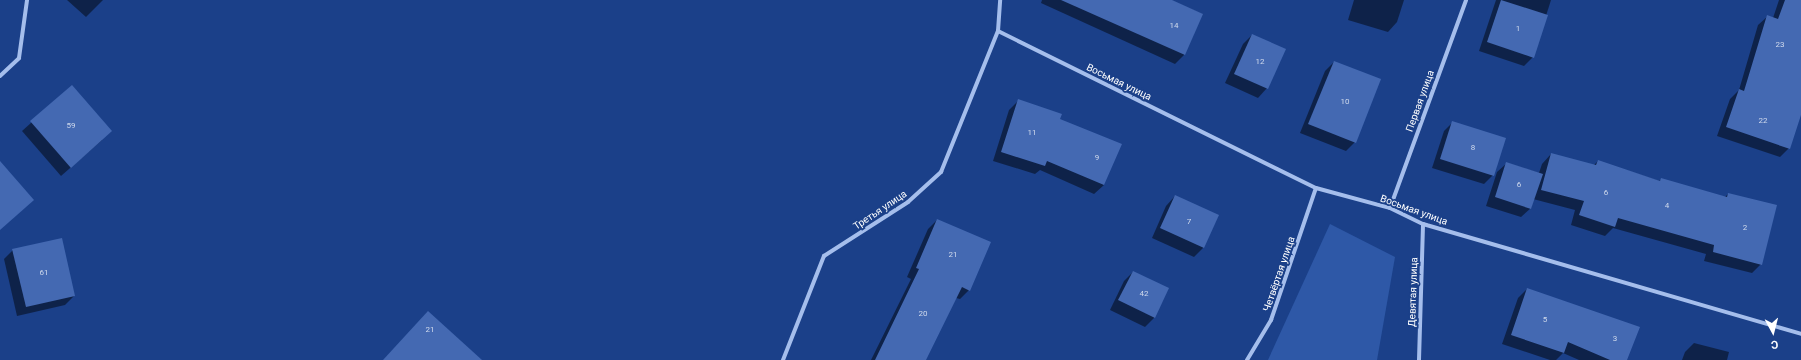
<!DOCTYPE html>
<html>
<head>
<meta charset="utf-8">
<style>
  body { margin:0 }
  #map { position:relative; width:1801px; height:360px; overflow:hidden; background:#1b4089; font-family:Roboto,sans-serif }
  div>[style] { position:absolute }
  .green>* { inset:0; background:#2e58a7 }
  .shadow>* { inset:0; background:#0007 }
  .building>* { inset:0; background:#4469b2 }
  .street>* { height:4px; margin:-2px; padding:0 2px; transform-origin:2px; border-radius:2px; background:#a5beec }
  span { translate:-50% -50%; white-space:nowrap; text-align:center; line-height:1.15; -webkit-text-stroke:3.5px #1b4089; paint-order:stroke }
  .number-label { font-size:8px; color:#d0daec }
  .number-label span { -webkit-text-stroke-width:0 }
  .street-label { font-size:10px; color:#fff }
  .north { position:absolute; left:1753px; top:312px; width:40px; height:40px; -webkit-text-stroke:3px #1b4089; paint-order:stroke; rotate:173deg; font-size:11px; font-weight:700; line-height:16px; text-align:center; color:#fff }
  .north::after { content:''; display:block; margin:auto; width:14px; height:18px; background:#fff; clip-path:polygon(50% 0,100% 100%,50% 72%,0 100%) }
</style>
</head>
<body>
<div id="map">
  <div class="green">
    <div style="clip-path:polygon(1330px 224px,1395px 257px,1377px 360px,1268px 360px)"></div>
  </div>
  <div class="shadow">
    <div style="clip-path:polygon(67px 0,103px 0,86px 17px)"></div>
    <div style="clip-path:polygon(1042px 0,1170px 0,1202px 14px,1184px 55px,1175px 64px,1041px 3px)"></div>
    <div style="clip-path:polygon(1354px 0,1404px 0,1397px 22px,1388px 32px,1348px 20px)"></div>
    <div style="clip-path:polygon(1496px 0,1551px 0,1533px 57px,1524px 66px,1479px 51px)"></div>
    <div style="clip-path:polygon(1779px 0,1801px 0,1801px 107px,1789px 148px,1780px 157px,1717px 136px,1730px 99px,1739px 90px,1758px 25px,1768px 16px,1773px 18px)"></div>
    <div style="clip-path:polygon(1252px 35px,1267px 88px,1258px 98px,1225px 83px,1243px 44px)"></div>
    <div style="clip-path:polygon(1334px 62px,1355px 142px,1346px 151px,1300px 133px,1325px 71px)"></div>
    <div style="clip-path:polygon(71px 87px,102px 140px,61px 176px,22px 131px)"></div>
    <div style="clip-path:polygon(1018px 101px,1059px 119px,1104px 185px,1094px 194px,1040px 170px,1035px 174px,993px 161px,1009px 110px)"></div>
    <div style="clip-path:polygon(1453px 122px,1493px 175px,1484px 184px,1432px 168px,1444px 131px)"></div>
    <div style="clip-path:polygon(1551px 154px,1593px 166px,1598px 161px,1659px 181px,1661px 180px,1725px 197px,1728px 194px,1761px 264px,1752px 273px,1704px 261px,1706px 254px,1613px 228px,1605px 236px,1571px 225px,1575px 210px,1533px 199px,1531px 208px,1521px 217px,1486px 206px,1497px 172px,1507px 163px,1539px 173px,1542px 164px)"></div>
    <div style="clip-path:polygon(1175px 196px,1218px 216px,1203px 248px,1194px 257px,1152px 238px,1166px 206px)"></div>
    <div style="clip-path:polygon(937px 220px,969px 290px,960px 299px,956px 298px,925px 360px,871px 360px,911px 279px,907px 277px,928px 229px)"></div>
    <div style="clip-path:polygon(13px 250px,74px 296px,65px 305px,17px 316px,4px 259px)"></div>
    <div style="clip-path:polygon(1133px 272px,1168px 289px,1154px 318px,1145px 327px,1110px 310px,1124px 281px)"></div>
    <div style="clip-path:polygon(1527px 289px,1626px 360px,1579px 360px,1563px 353px,1556px 360px,1550px 360px,1502px 344px,1518px 298px)"></div>
    <div style="clip-path:polygon(1694px 343px,1729px 352px,1727px 360px,1682px 360px,1685px 352px)"></div>
  </div>
  <div class="building">
    <div style="clip-path:polygon(1061px 0,1172px 0,1203px 14px,1185px 55px)"></div>
    <div style="clip-path:polygon(1501px 0,1548px 15px,1534px 58px,1487px 42px)"></div>
    <div style="clip-path:polygon(1785px 0,1801px 0,1801px 115px,1790px 149px,1726px 127px,1739px 89px,1744px 91px,1767px 15px,1778px 19px)"></div>
    <div style="clip-path:polygon(1252px 34px,1286px 49px,1268px 89px,1234px 74px)"></div>
    <div style="clip-path:polygon(1334px 61px,1381px 79px,1356px 143px,1308px 124px)"></div>
    <div style="clip-path:polygon(72px 85px,112px 131px,71px 168px,30px 121px)"></div>
    <div style="clip-path:polygon(1018px 99px,1062px 114px,1060px 119px,1122px 144px,1104px 185px,1047px 161px,1045px 166px,1001px 152px)"></div>
    <div style="clip-path:polygon(1452px 121px,1506px 138px,1494px 176px,1440px 159px)"></div>
    <div style="clip-path:polygon(1551px 153px,1596px 165px,1598px 160px,1660px 181px,1661px 178px,1727px 197px,1728px 193px,1777px 205px,1762px 265px,1713px 252px,1714px 245px,1618px 218px,1615px 227px,1579px 215px,1584px 201px,1541px 190px)"></div>
    <div style="clip-path:polygon(0 161px,34px 200px,0 230px)"></div>
    <div style="clip-path:polygon(1506px 162px,1543px 174px,1531px 209px,1495px 197px)"></div>
    <div style="clip-path:polygon(1175px 195px,1219px 215px,1204px 248px,1160px 228px)"></div>
    <div style="clip-path:polygon(937px 219px,991px 242px,970px 291px,962px 287px,926px 360px,875px 360px,919px 269px,916px 268px)"></div>
    <div style="clip-path:polygon(62px 238px,75px 296px,26px 307px,12px 249px)"></div>
    <div style="clip-path:polygon(1133px 271px,1169px 288px,1155px 318px,1118px 300px)"></div>
    <div style="clip-path:polygon(1527px 288px,1640px 327px,1627px 360px,1610px 360px,1568px 342px,1564px 353px,1511px 335px)"></div>
    <div style="clip-path:polygon(428px 311px,482px 360px,383px 360px)"></div>
  </div>
  <div class="street">
    <div style="left:998px;top:31px;width:355px;rotate:26.3deg"></div>
    <div style="left:1316px;top:188px;width:77px;rotate:15.1deg"></div>
    <div style="left:1390px;top:208px;width:37px;rotate:26deg"></div>
    <div style="left:1423px;top:224px;width:394px;rotate:16.2deg"></div>
    <div style="left:0;top:76px;width:26px;rotate:-43deg"></div>
    <div style="left:19px;top:58px;width:59px;rotate:-82.1deg"></div>
    <div style="left:1390px;top:208px;width:221px;rotate:-69.9deg"></div>
    <div style="left:783px;top:360px;width:112px;rotate:-68.5deg"></div>
    <div style="left:824px;top:256px;width:100px;rotate:-32.7deg"></div>
    <div style="left:908px;top:202px;width:45px;rotate:-42.3deg"></div>
    <div style="left:941px;top:172px;width:152px;rotate:-68deg"></div>
    <div style="left:998px;top:31px;width:31px;rotate:-86deg"></div>
    <div style="left:1247px;top:360px;width:47px;rotate:-59deg"></div>
    <div style="left:1271px;top:320px;width:139px;rotate:-71.2deg"></div>
    <div style="left:1419px;top:360px;width:136px;rotate:-88.3deg"></div>
  </div>
  <div class="number-label">
    <span style="left:1174px;top:26px">14</span>
    <span style="left:1518px;top:29px">1</span>
    <span style="left:1780px;top:45px">23</span>
    <span style="left:1260px;top:62px">12</span>
    <span style="left:1345px;top:102px">10</span>
    <span style="left:1763px;top:121px">22</span>
    <span style="left:71px;top:126px">59</span>
    <span style="left:1032px;top:133px">11</span>
    <span style="left:1473px;top:148px">8</span>
    <span style="left:1097px;top:158px">9</span>
    <span style="left:1519px;top:185px">6</span>
    <span style="left:1606px;top:193px">6</span>
    <span style="left:1667px;top:206px">4</span>
    <span style="left:1189px;top:222px">7</span>
    <span style="left:1745px;top:228px">2</span>
    <span style="left:953px;top:255px">21</span>
    <span style="left:44px;top:273px">61</span>
    <span style="left:1144px;top:294px">42</span>
    <span style="left:923px;top:314px">20</span>
    <span style="left:1545px;top:320px">5</span>
    <span style="left:430px;top:330px">21</span>
    <span style="left:1615px;top:339px">3</span>
  </div>
  <div class="street-label">
    <span style="left:1119px;top:82px;rotate:26deg">Восьмая улица</span>
    <span style="left:1420px;top:101px;rotate:-70deg">Первая улица</span>
    <span style="left:880px;top:210px;rotate:-34deg">Третья улица</span>
    <span style="left:1414px;top:210px;rotate:20deg">Восьмая улица</span>
    <span style="left:1279px;top:274px;rotate:-71deg">Четвёртая улица</span>
    <span style="left:1413px;top:292px;rotate:-88deg">Девятая улица</span>
  </div>
  <div class="north">С</div>
</div>
</body>
</html>
